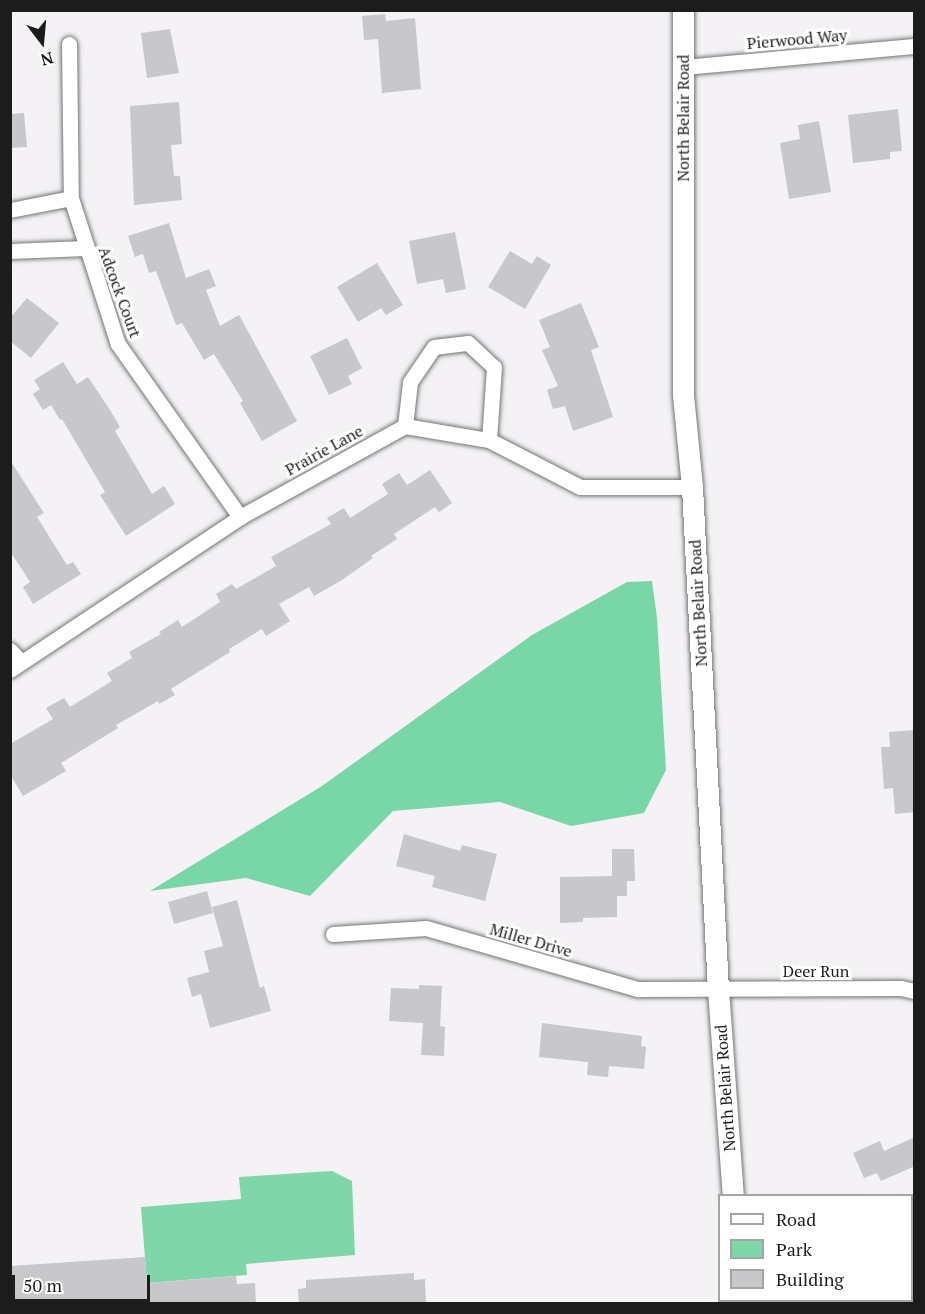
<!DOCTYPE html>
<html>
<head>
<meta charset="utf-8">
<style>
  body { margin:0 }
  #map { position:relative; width:925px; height:1314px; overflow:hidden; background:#f4f2f5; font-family:"PT Serif",serif }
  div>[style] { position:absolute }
  .green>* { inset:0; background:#7fd6a9 }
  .forest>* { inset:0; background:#79d6a7 }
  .building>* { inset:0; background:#c8c7ca }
  .roads { filter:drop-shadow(0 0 2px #757476) drop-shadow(0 0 2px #757476) }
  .street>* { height:15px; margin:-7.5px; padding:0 7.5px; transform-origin:7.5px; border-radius:7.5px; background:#fff }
  .secondary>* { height:21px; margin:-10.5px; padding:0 10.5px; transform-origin:10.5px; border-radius:10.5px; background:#fff }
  span { translate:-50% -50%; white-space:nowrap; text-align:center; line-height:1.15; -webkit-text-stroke:6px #fff; paint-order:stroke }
  .street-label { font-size:16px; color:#1d1c1d }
  .frame { position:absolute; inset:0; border:12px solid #1d1c1d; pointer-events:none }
  .legend { position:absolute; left:718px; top:1194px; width:195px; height:108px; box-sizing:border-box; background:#fff; border:2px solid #a5a4a5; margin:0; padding:8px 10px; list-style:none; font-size:18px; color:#1d1c1d }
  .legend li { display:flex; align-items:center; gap:12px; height:30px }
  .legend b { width:30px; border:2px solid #a5a4a5 }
  .north { position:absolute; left:12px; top:12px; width:60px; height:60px; -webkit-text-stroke:4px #fff; paint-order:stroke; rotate:164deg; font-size:16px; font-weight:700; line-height:24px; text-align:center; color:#1d1c1d }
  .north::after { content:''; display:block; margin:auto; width:21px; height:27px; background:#1d1c1d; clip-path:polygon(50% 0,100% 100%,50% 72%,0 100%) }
  .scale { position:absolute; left:12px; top:1275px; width:138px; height:27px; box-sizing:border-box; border:3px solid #1d1c1d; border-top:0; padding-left:8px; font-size:18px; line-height:21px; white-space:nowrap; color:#1d1c1d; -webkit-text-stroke:4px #fff; paint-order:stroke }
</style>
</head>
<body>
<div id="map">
  <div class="green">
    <div style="clip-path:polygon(332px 1171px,352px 1181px,355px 1255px,246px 1264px,247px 1275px,147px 1283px,141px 1207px,241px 1199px,239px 1177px)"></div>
  </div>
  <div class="forest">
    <div style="clip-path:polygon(652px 581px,657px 618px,666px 770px,644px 813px,571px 826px,500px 802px,393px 811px,310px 896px,246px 878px,150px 891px,322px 786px,532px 635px,627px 582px)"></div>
  </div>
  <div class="building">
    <div style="clip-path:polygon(385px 14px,386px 21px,415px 18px,421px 89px,382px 93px,378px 39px,364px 40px,362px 16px)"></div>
    <div style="clip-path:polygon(170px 29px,179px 73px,147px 78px,141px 33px)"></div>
    <div style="clip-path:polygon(179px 102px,182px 144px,171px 145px,174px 176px,180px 176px,182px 200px,134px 205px,130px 106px)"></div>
    <div style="clip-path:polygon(898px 109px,902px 151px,890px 152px,890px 159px,853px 163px,848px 115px)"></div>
    <div style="clip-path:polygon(24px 113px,27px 147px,10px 148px,10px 114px)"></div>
    <div style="clip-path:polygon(819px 121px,831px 192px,789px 199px,780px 143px,800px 139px,798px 125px)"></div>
    <div style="clip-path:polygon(169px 223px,186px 278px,209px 269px,216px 286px,206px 290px,220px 326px,239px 315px,297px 421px,262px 441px,240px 403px,243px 401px,214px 354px,204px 360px,182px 323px,176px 325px,156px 271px,149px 273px,143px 254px,135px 257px,128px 236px)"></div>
    <div style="clip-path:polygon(455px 232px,466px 289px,446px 293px,443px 279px,417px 284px,409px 241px)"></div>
    <div style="clip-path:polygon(510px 251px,532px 264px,537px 256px,551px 265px,525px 309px,488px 287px)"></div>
    <div style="clip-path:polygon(377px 263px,403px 305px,386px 315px,381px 308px,358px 322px,337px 287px)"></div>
    <div style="clip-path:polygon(27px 298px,59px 323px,31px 358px,10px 341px,10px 318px)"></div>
    <div style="clip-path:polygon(581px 303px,599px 347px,591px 350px,613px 417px,573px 431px,565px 406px,553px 409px,547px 390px,558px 386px,542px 350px,550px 347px,539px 320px)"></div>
    <div style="clip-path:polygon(347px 338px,362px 368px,348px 376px,352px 384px,329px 395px,310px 356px)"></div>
    <div style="clip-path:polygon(63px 362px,77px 384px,88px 377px,110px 410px,120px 427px,115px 431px,152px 494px,164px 486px,175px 504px,126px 536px,100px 495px,105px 492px,62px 419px,60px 420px,51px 405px,43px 410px,33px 394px,40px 389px,34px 380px)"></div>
    <div style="clip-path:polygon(10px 460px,44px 513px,37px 517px,67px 565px,73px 562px,81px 574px,33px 604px,23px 587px,30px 582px,10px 551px)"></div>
    <div style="clip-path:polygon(430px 470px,452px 503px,439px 512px,435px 507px,394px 534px,397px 539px,371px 556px,373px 558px,342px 580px,314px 596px,309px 587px,279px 604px,290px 621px,266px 636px,262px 629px,229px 649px,230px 652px,171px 689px,175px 695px,159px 704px,158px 701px,116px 725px,118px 728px,61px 763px,66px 771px,23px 796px,10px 774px,10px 744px,53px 719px,46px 708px,64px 698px,70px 707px,112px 681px,107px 673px,132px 658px,129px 652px,161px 634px,159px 632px,178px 620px,182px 627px,220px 602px,216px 594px,232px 584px,236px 589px,276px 566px,271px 557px,331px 524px,327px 518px,344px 508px,350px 518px,388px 494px,382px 484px,399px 473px,407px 485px)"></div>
    <div style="clip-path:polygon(915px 730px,915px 812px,895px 814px,893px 788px,884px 789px,881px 747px,890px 747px,889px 732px)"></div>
    <div style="clip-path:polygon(404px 834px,460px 851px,462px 845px,497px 854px,485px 901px,432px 887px,435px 876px,396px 866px)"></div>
    <div style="clip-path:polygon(612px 849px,634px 849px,635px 881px,627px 881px,627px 896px,617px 896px,617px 917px,583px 918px,583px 922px,560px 923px,560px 877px,612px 876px)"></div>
    <div style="clip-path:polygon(207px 891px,213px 913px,174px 924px,168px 902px)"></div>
    <div style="clip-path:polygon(237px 900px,260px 988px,264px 986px,271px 1011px,210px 1028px,201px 994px,192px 997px,187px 978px,209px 972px,204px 951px,223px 946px,212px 907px)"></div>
    <div style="clip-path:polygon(419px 985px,442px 986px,440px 1026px,445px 1027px,444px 1056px,421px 1055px,423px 1023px,389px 1021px,391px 988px,419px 989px)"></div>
    <div style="clip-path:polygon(542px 1023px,642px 1036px,641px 1046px,646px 1047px,644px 1069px,609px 1066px,608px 1077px,587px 1075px,588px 1062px,539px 1057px)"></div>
    <div style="clip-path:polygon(915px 1137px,915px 1166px,881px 1181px,877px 1173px,864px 1178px,853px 1153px,880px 1141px,884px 1151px)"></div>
    <div style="clip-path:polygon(145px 1257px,147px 1283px,236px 1276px,237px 1284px,255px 1283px,256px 1304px,10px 1304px,10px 1266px)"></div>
    <div style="clip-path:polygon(414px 1273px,414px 1280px,425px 1279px,426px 1304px,299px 1304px,298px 1289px,306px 1288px,306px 1280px)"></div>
  </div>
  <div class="roads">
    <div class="street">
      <div style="left:69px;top:44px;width:154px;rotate:89.3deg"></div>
      <div style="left:71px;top:198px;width:153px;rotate:72.2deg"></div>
      <div style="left:118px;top:344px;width:212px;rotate:54.8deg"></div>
      <div style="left:683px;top:67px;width:232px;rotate:-5.2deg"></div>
      <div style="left:10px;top:210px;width:62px;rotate:-11.1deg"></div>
      <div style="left:10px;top:251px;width:75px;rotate:-2.3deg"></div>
      <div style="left:405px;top:426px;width:44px;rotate:-83.5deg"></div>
      <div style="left:410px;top:382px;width:42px;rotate:-55.6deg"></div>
      <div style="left:434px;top:347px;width:34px;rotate:-7deg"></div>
      <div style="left:468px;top:343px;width:35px;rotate:43deg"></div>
      <div style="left:494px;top:367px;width:73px;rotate:93.9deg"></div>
      <div style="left:10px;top:650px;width:16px;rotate:47deg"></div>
      <div style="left:10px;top:670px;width:276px;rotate:-33.6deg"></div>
      <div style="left:240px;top:517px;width:188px;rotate:-28.9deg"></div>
      <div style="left:405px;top:426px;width:85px;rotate:9.5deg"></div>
      <div style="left:489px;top:440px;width:102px;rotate:27.3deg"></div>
      <div style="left:580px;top:487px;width:112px"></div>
      <div style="left:333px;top:934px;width:93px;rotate:-3.7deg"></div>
      <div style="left:426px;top:928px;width:221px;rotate:16.1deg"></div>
      <div style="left:638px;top:989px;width:263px;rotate:-0.2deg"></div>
      <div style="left:901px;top:988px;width:13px;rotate:13deg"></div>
    </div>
    <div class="secondary">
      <div style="left:683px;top:10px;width:385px;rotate:90deg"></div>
      <div style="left:683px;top:395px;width:92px;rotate:84.4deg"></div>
      <div style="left:692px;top:487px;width:503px;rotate:87.04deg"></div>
      <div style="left:718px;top:989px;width:208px;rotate:85.9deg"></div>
      <div style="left:740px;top:1300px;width:4px;rotate:76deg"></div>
    </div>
  </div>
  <div class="street-label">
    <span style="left:797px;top:39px;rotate:-5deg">Pierwood Way</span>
    <span style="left:683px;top:118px;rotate:-90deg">North Belair Road</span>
    <span style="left:120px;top:292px;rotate:70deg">Adcock Court</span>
    <span style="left:324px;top:450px;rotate:-29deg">Prairie Lane</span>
    <span style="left:698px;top:603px;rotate:-93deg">North Belair Road</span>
    <span style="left:531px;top:940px;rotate:16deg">Miller Drive</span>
    <span style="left:816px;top:971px">Deer Run</span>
    <span style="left:725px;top:1088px;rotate:-94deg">North Belair Road</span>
  </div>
  <div class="frame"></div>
  <ul class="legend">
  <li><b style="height:8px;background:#fff"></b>Road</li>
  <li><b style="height:16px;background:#7fd6a9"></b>Park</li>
  <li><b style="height:16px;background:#c8c7ca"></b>Building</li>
  </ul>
  <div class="north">N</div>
  <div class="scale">50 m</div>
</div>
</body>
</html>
